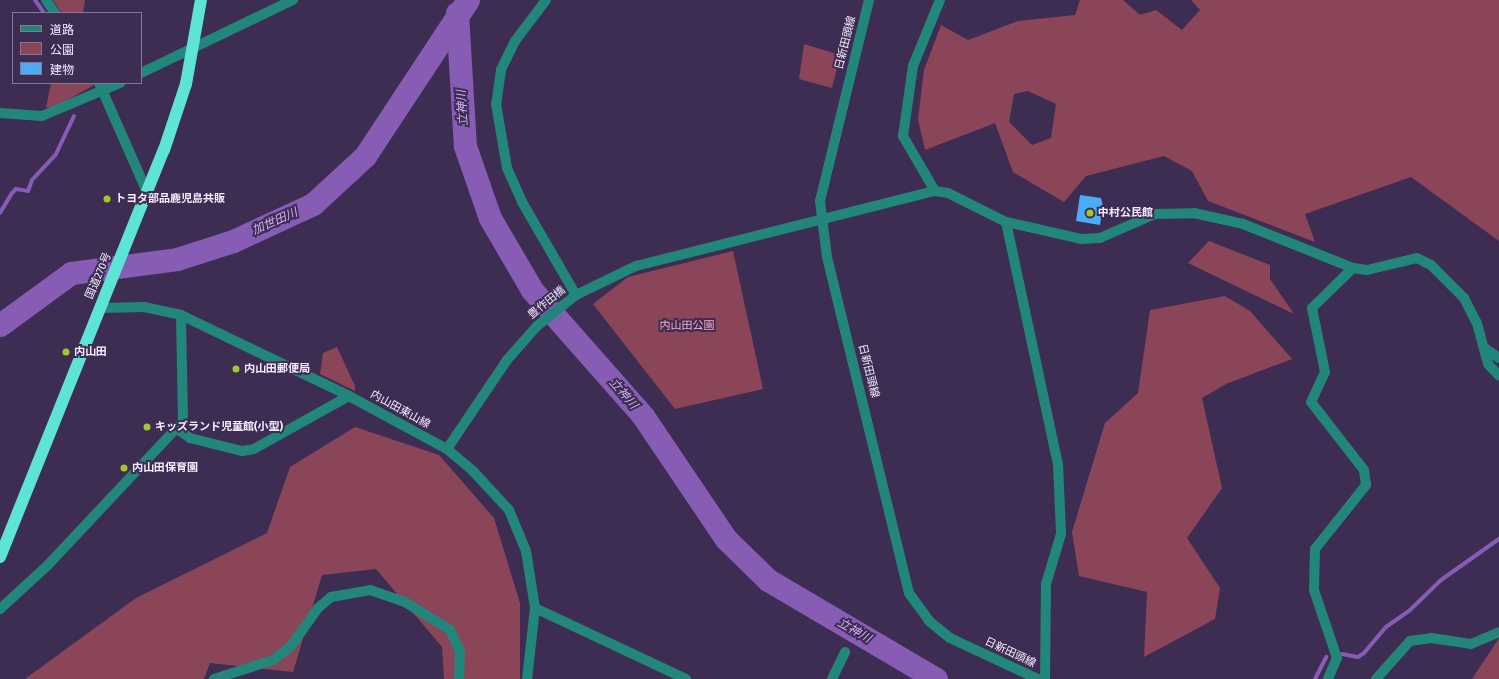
<!DOCTYPE html>
<html>
<head>
<meta charset="utf-8">
<style>
  body { margin:0 }
  #map { position:relative; width:1499px; height:679px; overflow:hidden; background:#3e2d52; font-family:"Fira Sans","Noto Sans JP",sans-serif }
  div>[style] { position:absolute }
  .green>* { inset:0; background:#8b4558 }
  .stream>* { height:4px; margin:-2px; padding:0 2px; transform-origin:2px; border-radius:2px; background:#865cb5 }
  .river>* { height:23px; margin:-11.5px; padding:0 11.5px; transform-origin:11.5px; border-radius:11.5px; background:#865cb5 }
  .building>* { inset:0; background:#4aacf5 }
  .minor>* { height:10px; margin:-5px; padding:0 5px; transform-origin:5px; border-radius:5px; background:#22867b }
  .highway>* { height:12px; margin:-6px; padding:0 6px; transform-origin:6px; border-radius:6px; background:#5de4d4 }
  .dots>* { width:11px; height:11px; translate:-50% -50%; box-sizing:border-box; border:2px solid #3e2d52; border-radius:50% }
  span { translate:-50% -50%; white-space:nowrap; text-align:center; line-height:1.15; -webkit-text-stroke:4px #3e2d52; paint-order:stroke }
  .street-label { font-size:11px; color:#f3ebff }
  .poi-label { font-size:11px; color:#f3ebff; font-weight:700 }
  .left { translate:0 -50%; text-align:left }
  .park-label { font-size:11px; color:#feaabe }
  .water-label { font-size:12px; color:#d1b2f8; font-style:italic }
  .legend { position:absolute; left:12px; top:12px; width:130px; height:72px; box-sizing:border-box; background:#3e2d52; border:1px solid #867997; margin:0; padding:5px 7px; list-style:none; font-size:12px; color:#f3ebff }
  .legend li { display:flex; align-items:center; gap:8px; height:20px }
  .legend b { width:20px; border:1px solid #867997 }
</style>
</head>
<body>
<div id="map">
  <div class="green">
    <div style="clip-path:polygon(53px 0,85px 0,83px 13px,62px 13px)"></div>
    <div style="clip-path:polygon(evenodd,1080px 0,1123px 0,1140px 15px,1156px 10px,1182px 30px,1200px 10px,1191px 0,1499px 0,1499px 241px,1411px 177px,1305px 214px,1315px 242px,1208px 201px,1192px 171px,1164px 156px,1086px 176px,1064px 202px,1013px 172px,995px 123px,925px 150px,918px 119px,924px 70px,941px 25px,968px 40px,1018px 21px,1075px 15px,1080px 0,1028px 91px,1056px 104px,1051px 138px,1032px 145px,1009px 122px,1014px 94px,1028px 91px)"></div>
    <div style="clip-path:polygon(804px 44px,840px 55px,832px 88px,799px 79px)"></div>
    <div style="clip-path:polygon(51px 83px,93px 83px,94px 85px,57px 106px,46px 108px)"></div>
    <div style="clip-path:polygon(1209px 241px,1270px 265px,1270px 279px,1294px 314px,1188px 263px)"></div>
    <div style="clip-path:polygon(733px 251px,763px 389px,675px 409px,593px 304px,628px 277px)"></div>
    <div style="clip-path:polygon(1225px 296px,1250px 311px,1292px 359px,1226px 384px,1202px 398px,1222px 488px,1187px 538px,1220px 588px,1215px 619px,1144px 657px,1147px 592px,1079px 576px,1072px 532px,1105px 423px,1138px 393px,1150px 310px)"></div>
    <div style="clip-path:polygon(337px 347px,355px 386px,355px 391px,320px 374px,323px 353px)"></div>
    <div style="clip-path:polygon(355px 427px,439px 455px,494px 518px,520px 603px,520px 679px,444px 679px,442px 647px,376px 569px,322px 575px,293px 672px,210px 663px,204px 679px,25px 679px,136px 598px,267px 533px,290px 467px)"></div>
    <div style="clip-path:polygon(1499px 638px,1499px 679px,1472px 679px)"></div>
  </div>
  <div class="stream">
    <div style="left:35px;top:0;width:16px;rotate:55deg"></div>
    <div style="left:0;top:213px;width:23px;rotate:-59deg"></div>
    <div style="left:12px;top:193px;width:6px;rotate:-45deg"></div>
    <div style="left:16px;top:189px;width:12px;rotate:9deg"></div>
    <div style="left:28px;top:191px;width:12px;rotate:-70deg"></div>
    <div style="left:32px;top:180px;width:35px;rotate:-47deg"></div>
    <div style="left:56px;top:154px;width:42px;rotate:-64.7deg"></div>
    <div style="left:1342px;top:654px;width:16px;rotate:11deg"></div>
    <div style="left:1358px;top:657px;width:7px;rotate:-34deg"></div>
    <div style="left:1364px;top:653px;width:34px;rotate:-50deg"></div>
    <div style="left:1386px;top:627px;width:29px;rotate:-35deg"></div>
    <div style="left:1410px;top:610px;width:43px;rotate:-44.1deg"></div>
    <div style="left:1441px;top:580px;width:71px;rotate:-35.3deg"></div>
    <div style="left:1315px;top:679px;width:25px;rotate:-63deg"></div>
  </div>
  <div class="river">
    <div style="left:457px;top:13px;width:133px;rotate:86.6deg"></div>
    <div style="left:465px;top:146px;width:76px;rotate:70.9deg"></div>
    <div style="left:490px;top:218px;width:83px;rotate:59.7deg"></div>
    <div style="left:532px;top:290px;width:168px;rotate:48.6deg"></div>
    <div style="left:643px;top:416px;width:148px;rotate:56deg"></div>
    <div style="left:726px;top:539px;width:59px;rotate:44.3deg"></div>
    <div style="left:768px;top:580px;width:195px;rotate:30.5deg"></div>
    <div style="left:0;top:325px;width:88px;rotate:-36.2deg"></div>
    <div style="left:71px;top:273px;width:107px;rotate:-7.5deg"></div>
    <div style="left:177px;top:259px;width:59px;rotate:-17.8deg"></div>
    <div style="left:233px;top:241px;width:88px;rotate:-24.8deg"></div>
    <div style="left:313px;top:204px;width:71px;rotate:-42.7deg"></div>
    <div style="left:365px;top:156px;width:187px;rotate:-56.6deg"></div>
  </div>
  <div class="building">
    <div style="clip-path:polygon(1080px 195px,1101px 198px,1103px 206px,1100px 225px,1076px 221px)"></div>
  </div>
  <div class="minor">
    <div style="left:46px;top:0;width:16px;rotate:55deg"></div>
    <div style="left:546px;top:0;width:51px;rotate:127.1deg"></div>
    <div style="left:515px;top:41px;width:32px;rotate:116deg"></div>
    <div style="left:501px;top:70px;width:34px;rotate:98deg"></div>
    <div style="left:496px;top:104px;width:65px;rotate:80.2deg"></div>
    <div style="left:507px;top:168px;width:37px;rotate:66deg"></div>
    <div style="left:522px;top:202px;width:108px;rotate:59.9deg"></div>
    <div style="left:869px;top:0;width:207px;rotate:103.7deg"></div>
    <div style="left:820px;top:201px;width:56px;rotate:82.9deg"></div>
    <div style="left:827px;top:257px;width:346px;rotate:76.3deg"></div>
    <div style="left:909px;top:593px;width:34px;rotate:54deg"></div>
    <div style="left:929px;top:621px;width:27px;rotate:39deg"></div>
    <div style="left:950px;top:638px;width:97px;rotate:25deg"></div>
    <div style="left:141px;top:73px;width:169px;rotate:-25.7deg"></div>
    <div style="left:99px;top:83px;width:119px;rotate:66.2deg"></div>
    <div style="left:0;top:113px;width:42px;rotate:4.1deg"></div>
    <div style="left:42px;top:116px;width:85px;rotate:-22.9deg"></div>
    <div style="left:935px;top:191px;width:64px;rotate:-120.2deg"></div>
    <div style="left:903px;top:136px;width:71px;rotate:-81.9deg"></div>
    <div style="left:913px;top:66px;width:71px;rotate:-67.8deg"></div>
    <div style="left:1006px;top:222px;width:248px;rotate:77.9deg"></div>
    <div style="left:1058px;top:464px;width:70px;rotate:87.5deg"></div>
    <div style="left:1061px;top:534px;width:52px;rotate:106.7deg"></div>
    <div style="left:1046px;top:584px;width:95px;rotate:90.6deg"></div>
    <div style="left:99px;top:308px;width:45px;rotate:-1.3deg"></div>
    <div style="left:144px;top:307px;width:38px;rotate:12deg"></div>
    <div style="left:181px;top:315px;width:187px;rotate:25.7deg"></div>
    <div style="left:349px;top:396px;width:111px;rotate:28.4deg"></div>
    <div style="left:447px;top:449px;width:33px;rotate:40deg"></div>
    <div style="left:472px;top:470px;width:54px;rotate:47.2deg"></div>
    <div style="left:509px;top:510px;width:44px;rotate:67.5deg"></div>
    <div style="left:526px;top:551px;width:58px;rotate:81deg"></div>
    <div style="left:535px;top:608px;width:71px;rotate:96.4deg"></div>
    <div style="left:1485px;top:348px;width:17px;rotate:36deg"></div>
    <div style="left:177px;top:429px;width:16px;rotate:35deg"></div>
    <div style="left:190px;top:438px;width:54px;rotate:14deg"></div>
    <div style="left:242px;top:451px;width:12px;rotate:-9deg"></div>
    <div style="left:254px;top:449px;width:109px;rotate:-29.2deg"></div>
    <div style="left:447px;top:449px;width:107px;rotate:-56deg"></div>
    <div style="left:507px;top:360px;width:45px;rotate:-48.6deg"></div>
    <div style="left:537px;top:326px;width:50px;rotate:-38.5deg"></div>
    <div style="left:576px;top:295px;width:67px;rotate:-25.8deg"></div>
    <div style="left:636px;top:266px;width:308px;rotate:-14.1deg"></div>
    <div style="left:935px;top:191px;width:13px;rotate:9deg"></div>
    <div style="left:948px;top:193px;width:65px;rotate:26.6deg"></div>
    <div style="left:1006px;top:222px;width:78px;rotate:12.6deg"></div>
    <div style="left:1082px;top:239px;width:18px;rotate:-3deg"></div>
    <div style="left:1100px;top:238px;width:60px;rotate:-23.6deg"></div>
    <div style="left:1155px;top:214px;width:39px;rotate:-1deg"></div>
    <div style="left:1194px;top:213px;width:50px;rotate:12.7deg"></div>
    <div style="left:1243px;top:224px;width:118px;rotate:21.8deg"></div>
    <div style="left:1353px;top:268px;width:14px;rotate:8deg"></div>
    <div style="left:1367px;top:270px;width:51px;rotate:-13.5deg"></div>
    <div style="left:1417px;top:258px;width:16px;rotate:27deg"></div>
    <div style="left:1431px;top:265px;width:47px;rotate:45deg"></div>
    <div style="left:1464px;top:298px;width:28px;rotate:63deg"></div>
    <div style="left:1477px;top:323px;width:42px;rotate:75deg"></div>
    <div style="left:1488px;top:364px;width:16px;rotate:47deg"></div>
    <div style="left:535px;top:608px;width:167px;rotate:25.2deg"></div>
    <div style="left:0;top:609px;width:64px;rotate:-42.5deg"></div>
    <div style="left:47px;top:566px;width:199px;rotate:-46.8deg"></div>
    <div style="left:183px;top:421px;width:106px;rotate:-91.1deg"></div>
    <div style="left:214px;top:679px;width:62px;rotate:-17.9deg"></div>
    <div style="left:273px;top:660px;width:23px;rotate:-38deg"></div>
    <div style="left:291px;top:646px;width:47px;rotate:-54.6deg"></div>
    <div style="left:318px;top:608px;width:17px;rotate:-40deg"></div>
    <div style="left:331px;top:597px;width:40px;rotate:-10deg"></div>
    <div style="left:370px;top:590px;width:37px;rotate:19deg"></div>
    <div style="left:405px;top:602px;width:53px;rotate:31.9deg"></div>
    <div style="left:450px;top:630px;width:23px;rotate:65deg"></div>
    <div style="left:460px;top:651px;width:28px;rotate:92deg"></div>
    <div style="left:832px;top:679px;width:30px;rotate:-64deg"></div>
    <div style="left:1328px;top:679px;width:23px;rotate:-67deg"></div>
    <div style="left:1337px;top:658px;width:72px;rotate:-108.7deg"></div>
    <div style="left:1314px;top:590px;width:41px;rotate:-88.6deg"></div>
    <div style="left:1315px;top:549px;width:82px;rotate:-51.4deg"></div>
    <div style="left:1366px;top:485px;width:15px;rotate:-98deg"></div>
    <div style="left:1364px;top:470px;width:86px;rotate:-127.9deg"></div>
    <div style="left:1311px;top:402px;width:33px;rotate:-65deg"></div>
    <div style="left:1325px;top:372px;width:65px;rotate:-101.5deg"></div>
    <div style="left:1312px;top:308px;width:57px;rotate:-44.3deg"></div>
    <div style="left:1376px;top:679px;width:51px;rotate:-48.2deg"></div>
    <div style="left:1410px;top:641px;width:21px;rotate:-8deg"></div>
    <div style="left:1431px;top:638px;width:40px;rotate:8.5deg"></div>
    <div style="left:1471px;top:644px;width:30px;rotate:-23deg"></div>
  </div>
  <div class="highway">
    <div style="left:0;top:557px;width:439px;rotate:-68.1deg"></div>
    <div style="left:164px;top:150px;width:70px;rotate:-71.6deg"></div>
    <div style="left:186px;top:84px;width:85px;rotate:-79.9deg"></div>
  </div>
  <div class="dots">
    <div style="left:107px;top:199px;background:#a0c92c"></div>
    <div style="left:1090px;top:213px;background:#a0c92c"></div>
    <div style="left:66px;top:352px;background:#a0c92c"></div>
    <div style="left:236px;top:369px;background:#a0c92c"></div>
    <div style="left:147px;top:427px;background:#a0c92c"></div>
    <div style="left:124px;top:468px;background:#a0c92c"></div>
  </div>
  <div class="street-label">
    <span style="left:846px;top:43px;rotate:-76deg">日新田頭線</span>
    <span style="left:99px;top:276px;rotate:-67deg">国道270号</span>
    <span style="left:547px;top:303px;rotate:-39deg">豊作田橋</span>
    <span style="left:868px;top:371px;rotate:76deg">日新田頭線</span>
    <span style="left:400px;top:410px;rotate:29deg">内山田東山線</span>
    <span style="left:1010px;top:653px;rotate:25deg">日新田頭線</span>
  </div>
  <div class="poi-label">
    <span class="left" style="left:115px;top:199px">トヨタ部品鹿児島共販</span>
    <span class="left" style="left:1098px;top:213px">中村公民館</span>
    <span class="left" style="left:74px;top:352px">内山田</span>
    <span class="left" style="left:244px;top:369px">内山田郵便局</span>
    <span class="left" style="left:155px;top:427px">キッズランド児童館(小型)</span>
    <span class="left" style="left:132px;top:468px">内山田保育園</span>
  </div>
  <div class="park-label">
    <span style="left:687px;top:326px">内山田公園</span>
  </div>
  <div class="water-label">
    <span style="left:463px;top:108px;rotate:-94deg">立神川</span>
    <span style="left:275px;top:222px;rotate:-24deg">加世田川</span>
    <span style="left:623px;top:394px;rotate:49deg">立神川</span>
    <span style="left:854px;top:631px;rotate:30deg">立神川</span>
  </div>
  <ul class="legend">
  <li><b style="height:5px;background:#22867b"></b>道路</li>
  <li><b style="height:11px;background:#8b4558"></b>公園</li>
  <li><b style="height:11px;background:#4aacf5"></b>建物</li>
  </ul>
</div>
</body>
</html>
